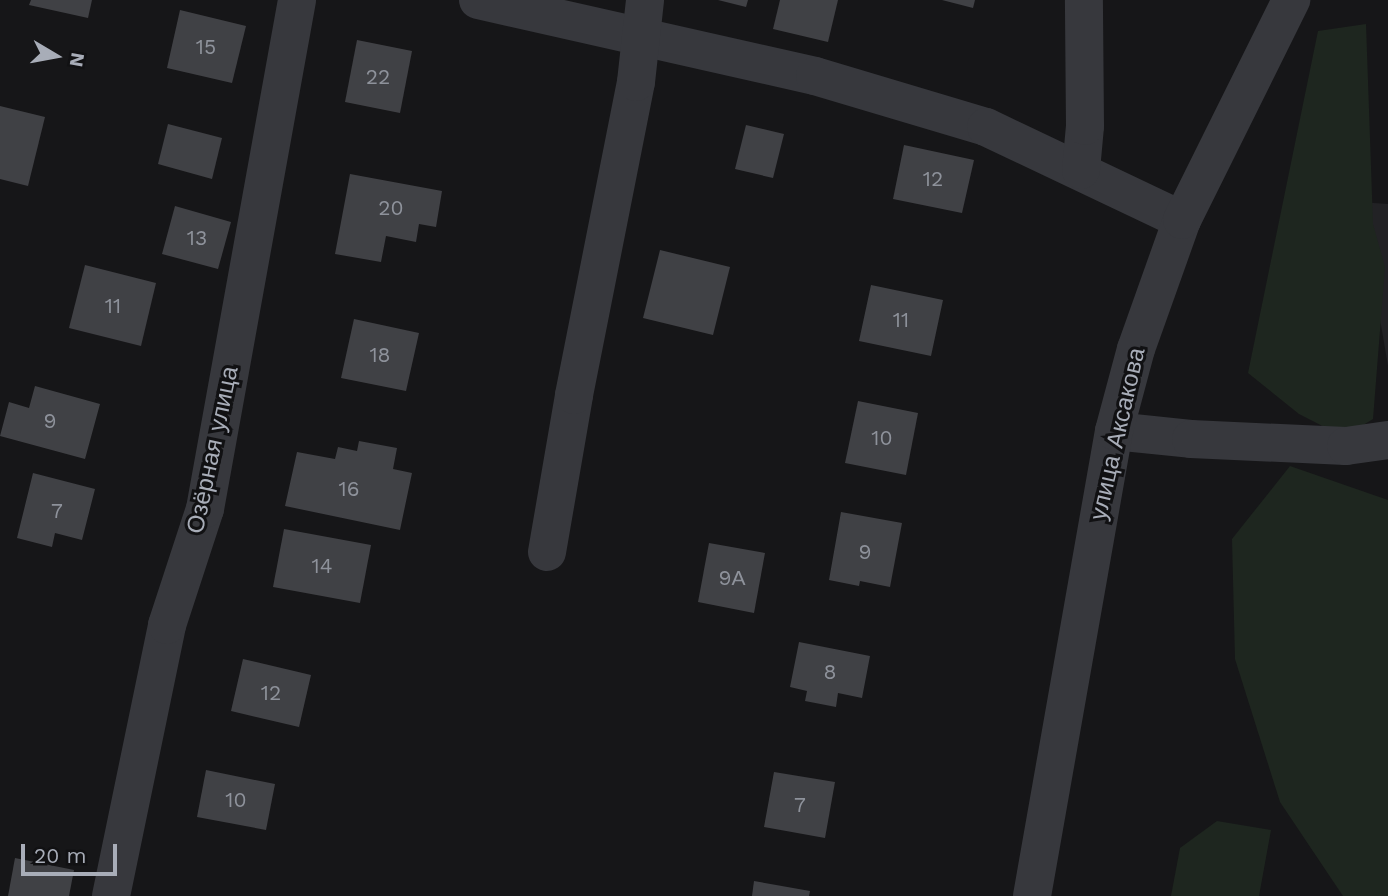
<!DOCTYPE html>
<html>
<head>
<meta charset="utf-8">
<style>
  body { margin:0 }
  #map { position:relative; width:1388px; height:896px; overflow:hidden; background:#161618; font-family:"Work Sans",sans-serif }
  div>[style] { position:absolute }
  .built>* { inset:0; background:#222225 }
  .green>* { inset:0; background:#1e261f }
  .building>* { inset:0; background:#404145 }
  .minor>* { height:38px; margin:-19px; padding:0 19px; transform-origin:19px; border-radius:19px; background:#37383d }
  span { translate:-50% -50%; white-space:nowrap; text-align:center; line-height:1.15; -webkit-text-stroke:6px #111113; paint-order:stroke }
  .number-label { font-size:21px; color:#8e929b }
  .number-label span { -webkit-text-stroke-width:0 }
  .street-label { font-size:24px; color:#a8adb8 }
  .north { position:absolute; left:21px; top:21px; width:70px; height:70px; -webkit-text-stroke:5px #111113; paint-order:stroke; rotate:100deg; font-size:19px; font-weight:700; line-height:28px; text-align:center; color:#a8adb8 }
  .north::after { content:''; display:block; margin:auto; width:24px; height:32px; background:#a8adb8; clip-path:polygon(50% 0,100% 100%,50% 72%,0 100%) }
  .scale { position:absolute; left:21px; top:844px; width:96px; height:32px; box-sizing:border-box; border:4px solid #a8adb8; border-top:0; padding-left:9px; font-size:21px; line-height:24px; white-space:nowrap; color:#a8adb8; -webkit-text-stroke:5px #111113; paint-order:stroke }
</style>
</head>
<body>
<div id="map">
  <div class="built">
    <div style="clip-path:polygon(1360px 202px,1388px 204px,1388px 366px)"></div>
  </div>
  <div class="green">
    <div style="clip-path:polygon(1366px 24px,1373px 224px,1385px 267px,1373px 419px,1344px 437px,1299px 414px,1248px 373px,1318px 31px)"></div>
    <div style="clip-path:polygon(1290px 466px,1388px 500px,1388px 896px,1343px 896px,1280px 802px,1235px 659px,1232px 539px)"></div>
    <div style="clip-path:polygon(1217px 821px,1271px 830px,1259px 896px,1171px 896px,1180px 848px)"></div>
  </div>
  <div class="building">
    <div style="clip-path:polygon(31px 0,92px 0,88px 18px,29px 5px)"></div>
    <div style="clip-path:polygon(718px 0,748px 0,746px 7px)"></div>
    <div style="clip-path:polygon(780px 0,838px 0,828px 42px,773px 29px)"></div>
    <div style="clip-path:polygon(942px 0,975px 0,973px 8px)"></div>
    <div style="clip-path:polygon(180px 10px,246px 26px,232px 83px,167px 68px)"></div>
    <div style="clip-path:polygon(357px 40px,412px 51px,400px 113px,345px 102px)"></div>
    <div style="clip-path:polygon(0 106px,45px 117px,28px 186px,0 179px)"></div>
    <div style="clip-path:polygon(168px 124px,222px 138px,212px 179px,158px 164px)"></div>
    <div style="clip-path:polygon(746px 125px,784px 134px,773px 178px,735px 169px)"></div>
    <div style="clip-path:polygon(904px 145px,974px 160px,962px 213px,893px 199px)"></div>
    <div style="clip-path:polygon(350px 174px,442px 191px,436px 227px,419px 224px,416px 242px,386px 236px,381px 262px,335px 254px)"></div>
    <div style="clip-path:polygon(175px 206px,231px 222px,218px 269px,162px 254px)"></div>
    <div style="clip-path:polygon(660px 250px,730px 267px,713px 335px,643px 318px)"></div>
    <div style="clip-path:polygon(85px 265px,156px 283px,141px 346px,69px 328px)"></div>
    <div style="clip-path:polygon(871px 285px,943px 300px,931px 356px,859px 341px)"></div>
    <div style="clip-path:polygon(354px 319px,419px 333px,406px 391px,341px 378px)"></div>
    <div style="clip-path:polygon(35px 386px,100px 404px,85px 459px,0 436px,9px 402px,29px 408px)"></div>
    <div style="clip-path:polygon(858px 401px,918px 413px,906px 475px,845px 463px)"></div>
    <div style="clip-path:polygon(359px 441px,397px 448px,393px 469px,412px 473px,400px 530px,285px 506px,297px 452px,335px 459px,338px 447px,357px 451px)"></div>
    <div style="clip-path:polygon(33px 473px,95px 489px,82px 540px,55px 533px,52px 547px,17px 538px)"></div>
    <div style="clip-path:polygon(841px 512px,902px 523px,890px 587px,860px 581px,859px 586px,829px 580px)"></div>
    <div style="clip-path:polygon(284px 529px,371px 545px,360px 603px,273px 587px)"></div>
    <div style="clip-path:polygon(709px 543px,765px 553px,754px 613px,698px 602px)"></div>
    <div style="clip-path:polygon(799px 642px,870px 656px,862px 698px,838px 693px,836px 707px,805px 701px,807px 691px,790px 687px)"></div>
    <div style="clip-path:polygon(243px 659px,311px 675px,299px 727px,231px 711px)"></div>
    <div style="clip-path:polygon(206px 770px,275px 784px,266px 830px,197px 817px)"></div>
    <div style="clip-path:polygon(774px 772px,835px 782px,825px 838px,764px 827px)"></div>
    <div style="clip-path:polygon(15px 858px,74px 870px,69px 896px,8px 896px)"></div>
    <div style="clip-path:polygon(754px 881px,810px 891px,809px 896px,752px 896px)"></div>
  </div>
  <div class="minor">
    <div style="left:478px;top:0;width:345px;rotate:12.7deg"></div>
    <div style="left:815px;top:76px;width:178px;rotate:16.6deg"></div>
    <div style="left:986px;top:127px;width:217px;rotate:25.4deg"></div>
    <div style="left:1081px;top:170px;width:44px;rotate:-84.8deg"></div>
    <div style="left:1085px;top:126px;width:126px;rotate:-90.5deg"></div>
    <div style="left:1114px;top:431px;width:77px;rotate:5.9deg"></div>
    <div style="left:1191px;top:439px;width:155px;rotate:2.6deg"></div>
    <div style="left:1346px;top:446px;width:42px;rotate:-8.1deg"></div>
    <div style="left:547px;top:552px;width:159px;rotate:-80.2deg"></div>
    <div style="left:574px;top:395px;width:319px;rotate:-78.8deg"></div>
    <div style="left:636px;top:82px;width:82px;rotate:-83.7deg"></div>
    <div style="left:111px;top:896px;width:277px;rotate:-78.3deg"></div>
    <div style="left:167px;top:625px;width:122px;rotate:-71.9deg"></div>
    <div style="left:205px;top:509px;width:517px;rotate:-79.75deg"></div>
    <div style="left:1032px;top:896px;width:472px;rotate:-80deg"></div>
    <div style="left:1114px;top:431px;width:85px;rotate:-75deg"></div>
    <div style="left:1136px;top:349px;width:137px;rotate:-70.4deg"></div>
    <div style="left:1182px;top:220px;width:246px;rotate:-63.6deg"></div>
  </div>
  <div class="number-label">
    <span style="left:206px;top:47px">15</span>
    <span style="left:378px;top:77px">22</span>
    <span style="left:933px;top:179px">12</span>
    <span style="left:391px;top:208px">20</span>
    <span style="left:197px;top:238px">13</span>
    <span style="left:113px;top:306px">11</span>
    <span style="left:901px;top:320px">11</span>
    <span style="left:380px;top:355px">18</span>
    <span style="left:50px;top:421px">9</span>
    <span style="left:882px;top:438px">10</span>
    <span style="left:349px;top:489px">16</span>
    <span style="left:57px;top:511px">7</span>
    <span style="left:865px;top:552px">9</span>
    <span style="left:322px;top:566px">14</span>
    <span style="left:732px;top:578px">9А</span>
    <span style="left:830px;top:672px">8</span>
    <span style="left:271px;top:693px">12</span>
    <span style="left:236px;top:800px">10</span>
    <span style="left:800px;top:805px">7</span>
  </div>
  <div class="street-label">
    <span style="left:1118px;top:434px;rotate:-77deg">улица Аксакова</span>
    <span style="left:213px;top:450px;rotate:-78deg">Озёрная улица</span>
  </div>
  <div class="north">N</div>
  <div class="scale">20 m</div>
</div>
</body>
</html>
